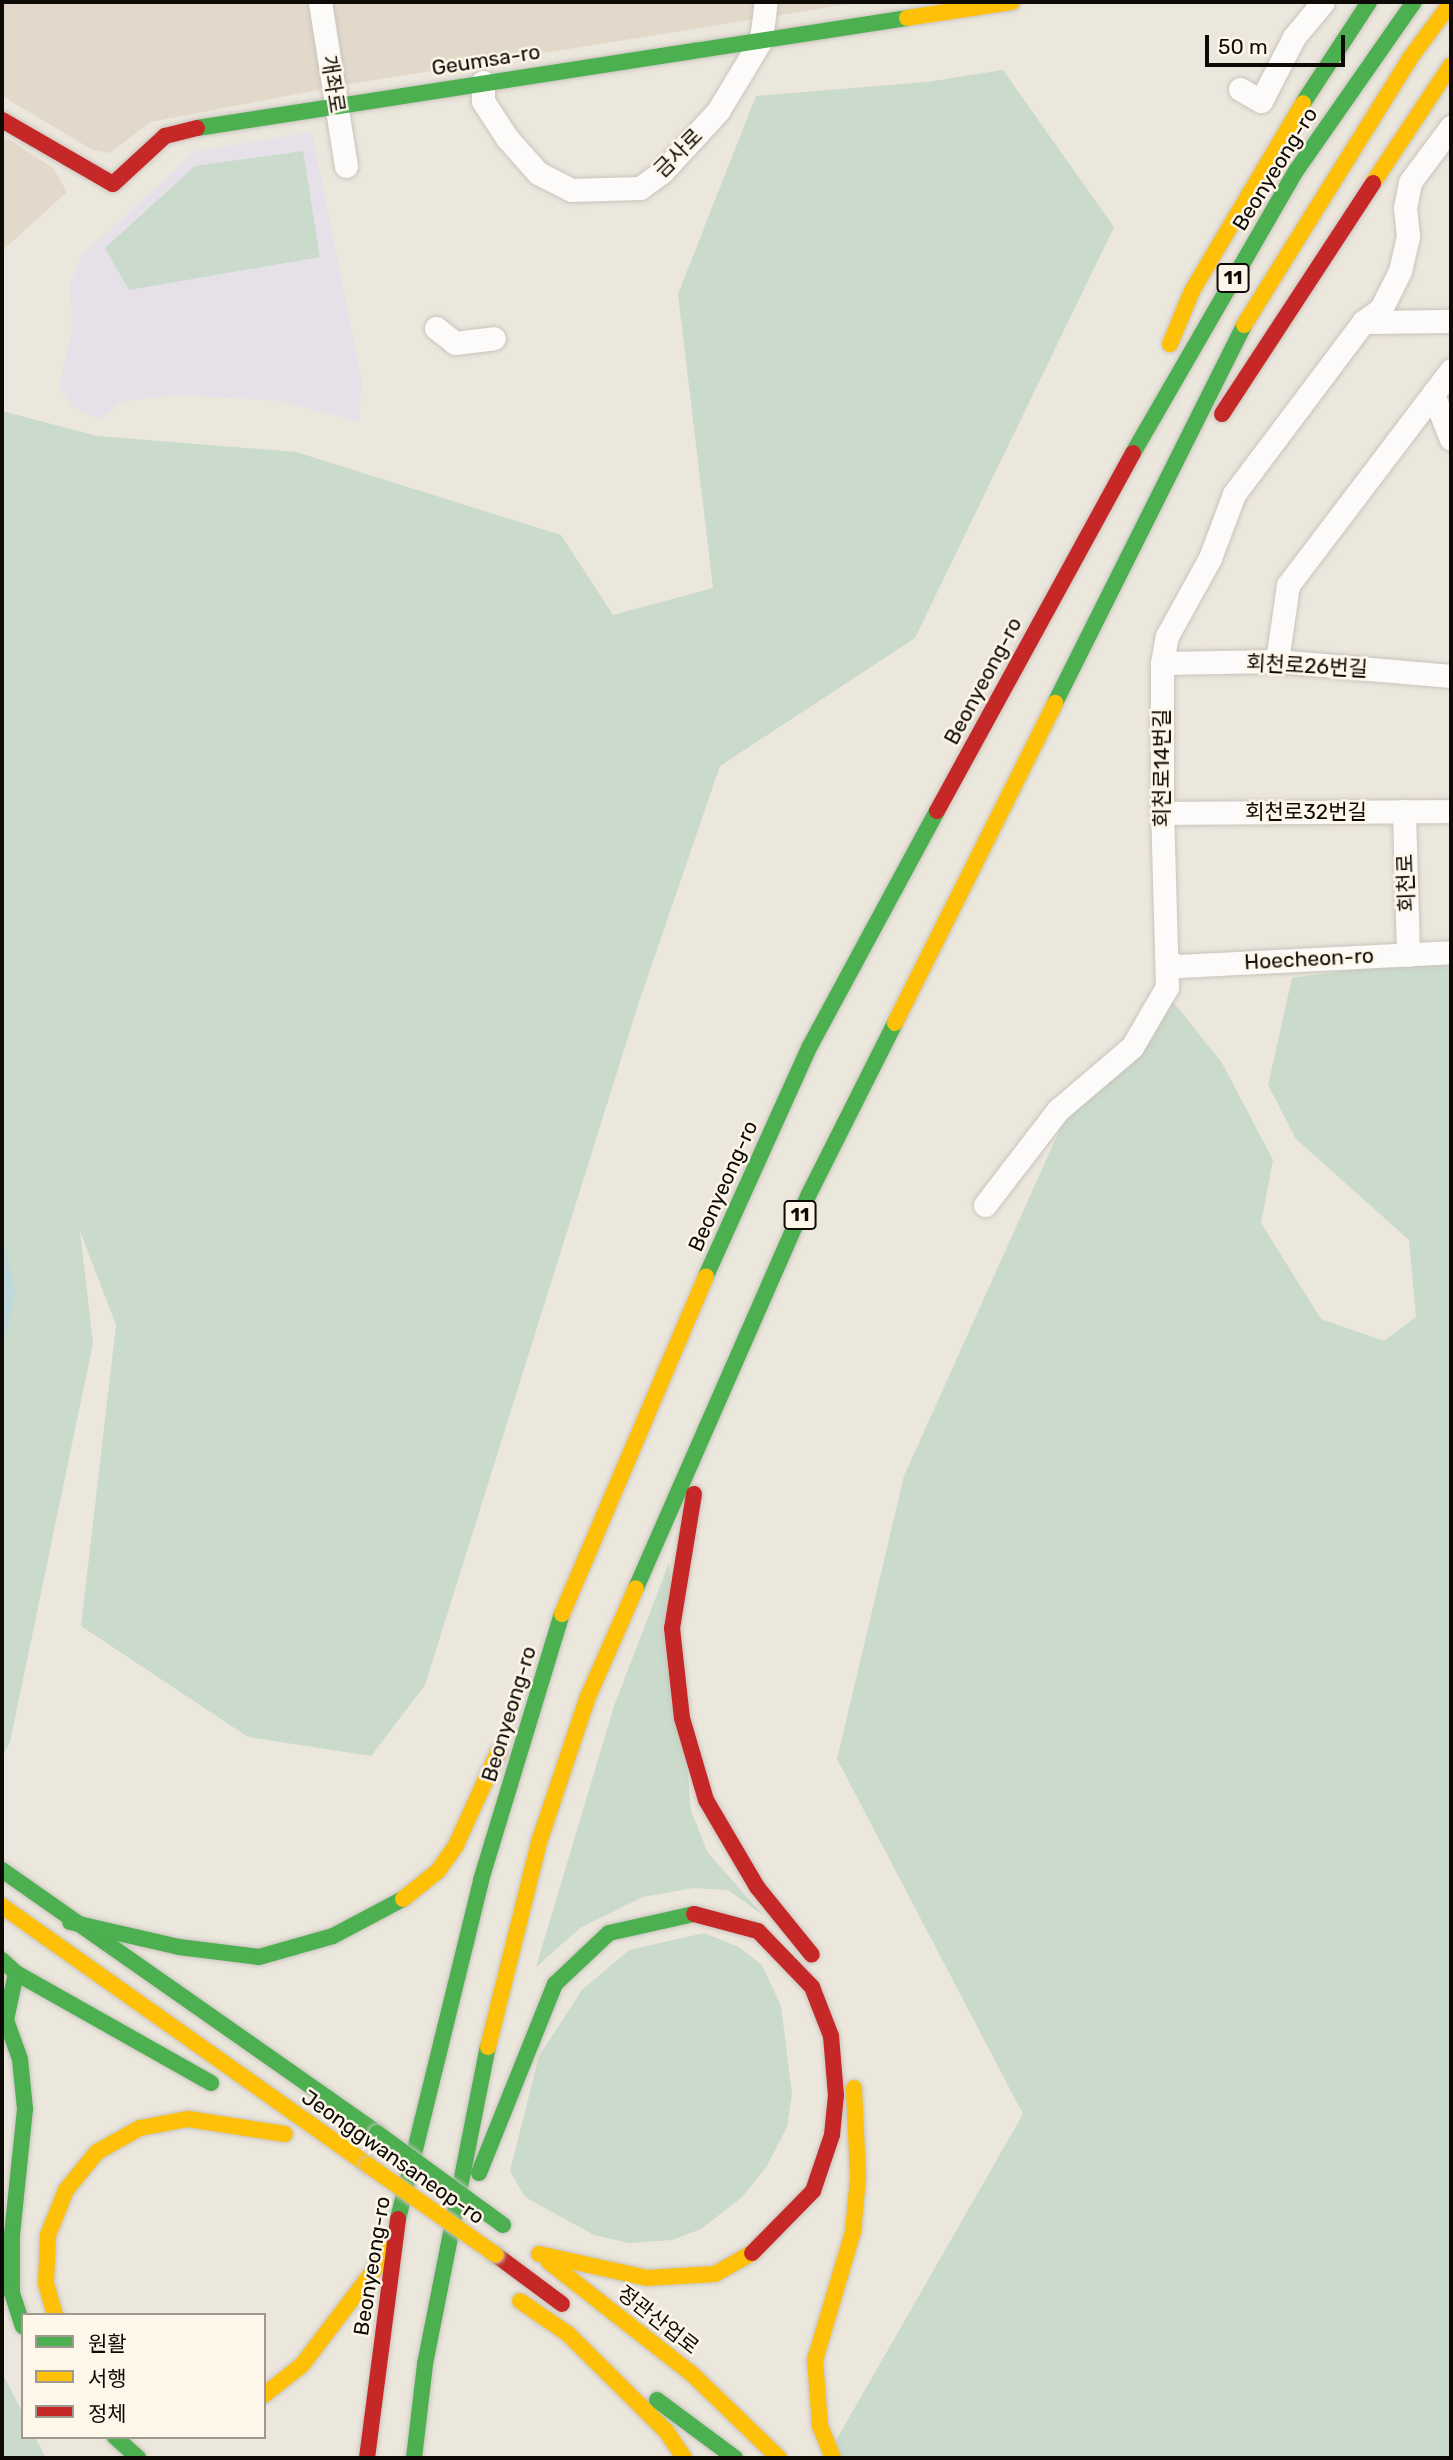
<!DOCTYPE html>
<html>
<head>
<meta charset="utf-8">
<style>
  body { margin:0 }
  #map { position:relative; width:1453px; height:2460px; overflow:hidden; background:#ece7dd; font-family:Rubik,"Noto Sans KR",sans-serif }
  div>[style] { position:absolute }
  .industrial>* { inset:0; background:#e2d9cb }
  .education>* { inset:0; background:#e6e1e9 }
  .green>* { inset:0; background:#cadacb }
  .water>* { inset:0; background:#bed8de }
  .roads { filter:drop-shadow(0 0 2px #c9c4bd) drop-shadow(0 0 2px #c9c4bd) }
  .street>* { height:23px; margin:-11.5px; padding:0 11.5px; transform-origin:11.5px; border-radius:11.5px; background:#fcfbfa }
  .fast>* { height:16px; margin:-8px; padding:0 8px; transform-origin:8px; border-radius:8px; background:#4caf50 }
  .slow>* { height:16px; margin:-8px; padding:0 8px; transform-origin:8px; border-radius:8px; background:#ffc107 }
  .jam>* { height:16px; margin:-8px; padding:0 8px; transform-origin:8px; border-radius:8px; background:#c62828 }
  .bridges { filter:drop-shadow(0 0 2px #c9c4bd) drop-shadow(0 0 2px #c9c4bd) }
  .fast-bridge>* { height:16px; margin:-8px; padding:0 8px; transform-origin:8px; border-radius:8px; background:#4caf50 }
  .slow-bridge>* { height:16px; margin:-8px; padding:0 8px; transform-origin:8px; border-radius:8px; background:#ffc107 }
  span { translate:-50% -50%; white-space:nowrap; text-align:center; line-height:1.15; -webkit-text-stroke:5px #fef6e8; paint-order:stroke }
  .shield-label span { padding:2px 5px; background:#fef6e8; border:2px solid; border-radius:5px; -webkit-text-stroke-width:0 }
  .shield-label { font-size:19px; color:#0e0b06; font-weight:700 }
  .street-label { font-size:21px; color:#0e0b06 }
  .frame { position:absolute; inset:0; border:4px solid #0e0b06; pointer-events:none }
  .legend { position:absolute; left:21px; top:2313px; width:245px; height:126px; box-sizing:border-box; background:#fef6e8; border:2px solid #9e988e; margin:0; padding:9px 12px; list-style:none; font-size:21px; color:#0e0b06 }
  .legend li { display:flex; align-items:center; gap:14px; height:35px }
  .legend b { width:35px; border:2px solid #9e988e }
  .scale { position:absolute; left:1205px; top:35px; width:140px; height:32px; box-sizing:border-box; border:4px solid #0e0b06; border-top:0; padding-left:9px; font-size:21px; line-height:24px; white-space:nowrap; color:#0e0b06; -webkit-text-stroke:5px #fef6e8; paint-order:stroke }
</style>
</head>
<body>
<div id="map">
  <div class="industrial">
    <div style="clip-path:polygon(2px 2px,862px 2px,344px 85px,151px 122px,110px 153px,93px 150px,2px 96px)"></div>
    <div style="clip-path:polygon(2px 135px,53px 168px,67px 192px,2px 251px)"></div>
  </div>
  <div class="education">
    <div style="clip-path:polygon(312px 132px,362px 382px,359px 422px,280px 401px,178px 395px,123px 401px,101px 419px,75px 409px,59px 388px,72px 328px,70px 285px,81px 256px,196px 151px)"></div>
  </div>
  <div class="green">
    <div style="clip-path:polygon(1003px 70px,1114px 227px,915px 638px,720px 766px,639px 1002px,425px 1685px,371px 1756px,248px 1737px,81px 1626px,116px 1325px,80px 1231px,93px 1343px,10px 1742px,2px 1757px,2px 411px,97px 436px,296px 452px,561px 535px,613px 615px,713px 588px,678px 294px,756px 96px,927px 82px)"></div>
    <div style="clip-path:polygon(303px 151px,320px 257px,129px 290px,105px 248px,195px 166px)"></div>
    <div style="clip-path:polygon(1451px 956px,1451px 2458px,826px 2458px,1023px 2114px,837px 1759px,904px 1476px,1065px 1118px,1167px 994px,1222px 1063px,1273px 1160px,1261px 1223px,1321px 1319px,1384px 1341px,1416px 1317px,1409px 1240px,1296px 1139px,1268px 1085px,1292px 978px)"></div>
    <div style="clip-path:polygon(669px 1563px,691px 1811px,708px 1853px,764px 1916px,728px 1890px,693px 1888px,643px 1897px,580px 1928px,536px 1967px,614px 1706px)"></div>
    <div style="clip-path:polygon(704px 1933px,739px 1947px,762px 1965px,781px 2006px,792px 2094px,787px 2127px,767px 2166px,741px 2198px,701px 2229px,672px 2240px,629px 2243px,594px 2235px,525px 2197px,510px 2171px,539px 2056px,582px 1990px,629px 1950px)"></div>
    <div style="clip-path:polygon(2px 2373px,23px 2413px,23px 2437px,35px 2437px,46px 2458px,2px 2458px)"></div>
  </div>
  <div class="water">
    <div style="clip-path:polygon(2px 1237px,15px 1292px,2px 1353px)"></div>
  </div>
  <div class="roads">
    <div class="street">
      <div style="left:320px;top:2px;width:166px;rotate:81deg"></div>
      <div style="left:483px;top:82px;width:19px;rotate:90deg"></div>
      <div style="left:483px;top:101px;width:44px;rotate:57deg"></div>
      <div style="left:507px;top:138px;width:47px;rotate:48.5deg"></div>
      <div style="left:538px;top:173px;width:37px;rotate:27deg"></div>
      <div style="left:571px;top:190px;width:69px;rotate:-1.7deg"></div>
      <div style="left:640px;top:188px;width:27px;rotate:-36deg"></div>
      <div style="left:662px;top:172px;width:83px;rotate:-47.4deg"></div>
      <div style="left:718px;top:111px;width:83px;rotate:-58.8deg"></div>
      <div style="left:761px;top:40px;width:38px;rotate:-83deg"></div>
      <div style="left:1240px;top:89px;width:24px;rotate:30deg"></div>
      <div style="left:1261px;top:101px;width:72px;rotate:-62.7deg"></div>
      <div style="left:1294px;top:37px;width:45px;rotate:-50.4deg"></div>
      <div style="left:1363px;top:322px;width:88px;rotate:-0.7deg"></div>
      <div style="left:436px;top:328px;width:24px;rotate:38deg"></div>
      <div style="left:455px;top:343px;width:39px;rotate:-7deg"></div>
      <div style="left:1433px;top:394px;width:48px;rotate:68.2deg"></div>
      <div style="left:1277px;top:661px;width:77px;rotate:-81.8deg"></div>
      <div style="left:1288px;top:585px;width:270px;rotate:-52.8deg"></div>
      <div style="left:1162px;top:663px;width:115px;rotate:-1deg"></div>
      <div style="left:1277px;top:661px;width:175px;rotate:4.9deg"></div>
      <div style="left:1404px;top:811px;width:144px;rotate:88.4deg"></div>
      <div style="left:1162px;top:813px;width:289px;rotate:-0.4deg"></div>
      <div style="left:1167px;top:961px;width:12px;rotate:24deg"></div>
      <div style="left:1178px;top:966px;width:273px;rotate:-2.9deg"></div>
      <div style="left:985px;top:1205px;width:120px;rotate:-52.5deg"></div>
      <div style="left:1058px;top:1110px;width:97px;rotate:-40.4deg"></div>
      <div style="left:1132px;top:1047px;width:69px;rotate:-59.7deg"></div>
      <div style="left:1167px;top:987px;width:174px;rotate:-91.6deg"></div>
      <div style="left:1162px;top:813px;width:150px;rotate:-90deg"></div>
      <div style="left:1162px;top:663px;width:27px;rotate:-80deg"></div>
      <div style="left:1167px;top:636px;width:89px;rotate:-61.1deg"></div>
      <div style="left:1210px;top:558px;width:68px;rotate:-69.4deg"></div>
      <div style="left:1234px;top:494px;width:215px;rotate:-53.1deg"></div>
      <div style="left:1363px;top:322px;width:22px;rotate:-36deg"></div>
      <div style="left:1381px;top:309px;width:42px;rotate:-63.4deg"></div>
      <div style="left:1400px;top:271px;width:36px;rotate:-77deg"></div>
      <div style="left:1408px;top:236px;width:28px;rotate:-96deg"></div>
      <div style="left:1405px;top:208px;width:26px;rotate:-79deg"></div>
      <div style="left:1410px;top:182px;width:69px;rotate:-53.3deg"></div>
    </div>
    <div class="fast">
      <div style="left:1303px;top:103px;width:121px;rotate:-56.8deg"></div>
      <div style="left:197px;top:128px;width:718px;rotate:-8.81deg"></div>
      <div style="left:1133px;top:453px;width:326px;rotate:-60deg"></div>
      <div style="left:1296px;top:171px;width:206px;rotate:-55.1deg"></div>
      <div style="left:1055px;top:703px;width:423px;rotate:-63.4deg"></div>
      <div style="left:706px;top:1276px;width:252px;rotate:-65.7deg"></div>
      <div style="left:810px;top:1046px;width:267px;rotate:-61.6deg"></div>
      <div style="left:636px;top:1588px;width:430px;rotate:-66.3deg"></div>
      <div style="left:809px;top:1194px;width:191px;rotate:-63.3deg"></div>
      <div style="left:2px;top:1870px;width:458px;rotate:35deg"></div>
      <div style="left:70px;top:1922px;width:112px;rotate:12.9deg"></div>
      <div style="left:179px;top:1947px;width:81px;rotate:7.1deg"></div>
      <div style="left:259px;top:1957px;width:77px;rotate:-15.8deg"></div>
      <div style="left:333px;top:1936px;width:79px;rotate:-27.9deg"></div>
      <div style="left:2px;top:1960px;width:19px;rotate:43deg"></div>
      <div style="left:16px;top:1973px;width:224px;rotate:29.4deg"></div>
      <div style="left:16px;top:1973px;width:48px;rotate:102deg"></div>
      <div style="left:6px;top:2020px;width:41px;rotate:70.3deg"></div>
      <div style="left:20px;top:2059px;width:50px;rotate:84.3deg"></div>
      <div style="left:25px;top:2109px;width:127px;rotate:95.9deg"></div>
      <div style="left:12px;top:2235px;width:58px;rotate:90deg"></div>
      <div style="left:12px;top:2293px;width:35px;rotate:72deg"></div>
      <div style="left:479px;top:2173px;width:204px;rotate:-68.1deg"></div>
      <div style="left:555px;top:1984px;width:74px;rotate:-43.4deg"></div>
      <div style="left:609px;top:1933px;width:87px;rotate:-12.6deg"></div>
      <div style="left:398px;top:2219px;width:349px;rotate:-76.2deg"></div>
      <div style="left:481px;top:1880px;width:278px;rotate:-73.1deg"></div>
      <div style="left:657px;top:2400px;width:97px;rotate:36.6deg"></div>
      <div style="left:115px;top:2437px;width:31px;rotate:42deg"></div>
      <div style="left:414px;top:2458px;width:95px;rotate:-83.3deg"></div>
      <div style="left:425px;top:2364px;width:323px;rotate:-78.8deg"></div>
    </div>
    <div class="slow">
      <div style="left:907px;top:18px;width:106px;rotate:-8.7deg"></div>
      <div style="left:1373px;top:183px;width:141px;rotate:-56.5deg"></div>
      <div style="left:1244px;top:325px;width:314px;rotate:-58.1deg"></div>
      <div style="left:1410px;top:58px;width:69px;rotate:-53.3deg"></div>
      <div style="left:1170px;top:344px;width:57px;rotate:-67.5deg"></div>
      <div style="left:1192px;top:291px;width:218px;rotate:-59.4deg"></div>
      <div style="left:895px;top:1023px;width:358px;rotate:-63.4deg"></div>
      <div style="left:562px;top:1614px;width:367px;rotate:-66.9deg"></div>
      <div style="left:403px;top:1899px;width:45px;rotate:-38.7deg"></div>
      <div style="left:438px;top:1871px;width:32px;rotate:-55deg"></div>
      <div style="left:456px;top:1845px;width:101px;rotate:-65.5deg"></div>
      <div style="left:2px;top:1906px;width:448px;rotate:35.3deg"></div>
      <div style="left:488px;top:2047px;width:214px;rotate:-76deg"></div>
      <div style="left:540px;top:1839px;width:148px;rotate:-71.4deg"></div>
      <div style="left:587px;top:1699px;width:121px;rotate:-66.2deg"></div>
      <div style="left:539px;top:2254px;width:111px;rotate:12.5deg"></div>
      <div style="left:647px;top:2278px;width:68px;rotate:-3.4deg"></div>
      <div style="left:715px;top:2274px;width:43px;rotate:-29.6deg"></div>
      <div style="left:549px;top:2262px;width:182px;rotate:38.1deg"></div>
      <div style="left:692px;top:2374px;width:121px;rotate:44deg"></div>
      <div style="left:520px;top:2301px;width:58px;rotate:34.5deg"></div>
      <div style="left:568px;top:2334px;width:138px;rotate:44.7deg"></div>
      <div style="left:666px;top:2431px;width:32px;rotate:56deg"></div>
      <div style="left:55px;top:2315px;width:33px;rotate:-106deg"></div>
      <div style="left:46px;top:2283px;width:48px;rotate:-87.6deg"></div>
      <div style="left:48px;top:2235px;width:48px;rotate:-68.2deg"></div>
      <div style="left:66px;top:2190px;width:49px;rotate:-50.8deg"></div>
      <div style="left:97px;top:2152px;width:49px;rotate:-29.2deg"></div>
      <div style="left:140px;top:2128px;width:49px;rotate:-10.6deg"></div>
      <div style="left:188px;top:2119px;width:98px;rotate:8.8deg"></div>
      <div style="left:264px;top:2395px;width:48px;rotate:-38.3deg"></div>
      <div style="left:302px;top:2365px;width:146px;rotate:-52.8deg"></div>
      <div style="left:833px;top:2458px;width:35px;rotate:-112deg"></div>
      <div style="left:820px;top:2426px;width:66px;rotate:-94.3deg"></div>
      <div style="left:815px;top:2360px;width:134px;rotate:-73.5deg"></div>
      <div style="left:853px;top:2232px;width:55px;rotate:-84.8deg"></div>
      <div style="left:858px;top:2177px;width:89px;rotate:-92.6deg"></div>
    </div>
    <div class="jam">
      <div style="left:2px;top:120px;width:128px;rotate:30deg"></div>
      <div style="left:113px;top:184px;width:71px;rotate:-42.7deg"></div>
      <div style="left:165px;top:136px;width:33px;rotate:-14deg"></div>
      <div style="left:1222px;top:414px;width:276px;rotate:-56.8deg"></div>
      <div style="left:937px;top:811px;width:408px;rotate:-61.3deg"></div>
      <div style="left:694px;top:1494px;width:136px;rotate:99.3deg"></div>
      <div style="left:672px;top:1628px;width:91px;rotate:83.7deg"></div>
      <div style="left:682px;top:1718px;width:85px;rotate:73.7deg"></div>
      <div style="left:706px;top:1800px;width:101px;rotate:59.6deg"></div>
      <div style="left:757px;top:1887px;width:87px;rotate:51deg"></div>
      <div style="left:694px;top:1914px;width:66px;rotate:14.9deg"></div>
      <div style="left:758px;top:1931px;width:78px;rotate:46deg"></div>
      <div style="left:812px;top:1987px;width:53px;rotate:68.8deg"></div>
      <div style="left:831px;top:2036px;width:59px;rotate:85.2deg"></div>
      <div style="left:836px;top:2095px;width:40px;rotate:95.7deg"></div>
      <div style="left:832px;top:2135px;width:59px;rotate:108.7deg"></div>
      <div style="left:813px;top:2191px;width:87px;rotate:134.5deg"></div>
      <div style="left:496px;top:2255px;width:82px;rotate:36.6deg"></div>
      <div style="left:367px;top:2458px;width:241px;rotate:-82.6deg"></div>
    </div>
  </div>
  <div class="bridges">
    <div class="fast-bridge">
      <div style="left:377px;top:2133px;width:156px;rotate:36.1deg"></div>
    </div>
    <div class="slow-bridge">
      <div style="left:368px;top:2165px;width:156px;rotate:35.1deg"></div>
    </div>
  </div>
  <div class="shield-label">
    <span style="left:1233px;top:278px">11</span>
    <span style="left:800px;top:1215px">11</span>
  </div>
  <div class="street-label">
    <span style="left:486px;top:60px;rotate:-9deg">Geumsa-ro</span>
    <span style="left:333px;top:84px;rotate:81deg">개좌로</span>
    <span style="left:678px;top:153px;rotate:-45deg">금사로</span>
    <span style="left:1275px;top:169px;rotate:-58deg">Beonyeong-ro</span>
    <span style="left:1307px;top:666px;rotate:3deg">회천로26번길</span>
    <span style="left:983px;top:681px;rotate:-62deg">Beonyeong-ro</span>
    <span style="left:1162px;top:768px;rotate:-90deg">회천로14번길</span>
    <span style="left:1306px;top:812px">회천로32번길</span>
    <span style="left:1406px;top:883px;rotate:-92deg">회천로</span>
    <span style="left:1309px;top:959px;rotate:-3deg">Hoecheon-ro</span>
    <span style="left:723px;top:1186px;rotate:-66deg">Beonyeong-ro</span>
    <span style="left:509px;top:1714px;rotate:-73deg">Beonyeong-ro</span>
    <span style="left:393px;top:2157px;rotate:35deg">Jeonggwansaneop-ro</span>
    <span style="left:372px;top:2266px;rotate:-81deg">Beonyeong-ro</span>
    <span style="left:658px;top:2320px;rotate:38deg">정관산업로</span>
  </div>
  <div class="frame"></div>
  <ul class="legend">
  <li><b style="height:9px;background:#4caf50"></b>원활</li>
  <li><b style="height:9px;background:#ffc107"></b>서행</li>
  <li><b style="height:9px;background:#c62828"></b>정체</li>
  </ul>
  <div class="scale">50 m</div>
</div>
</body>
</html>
